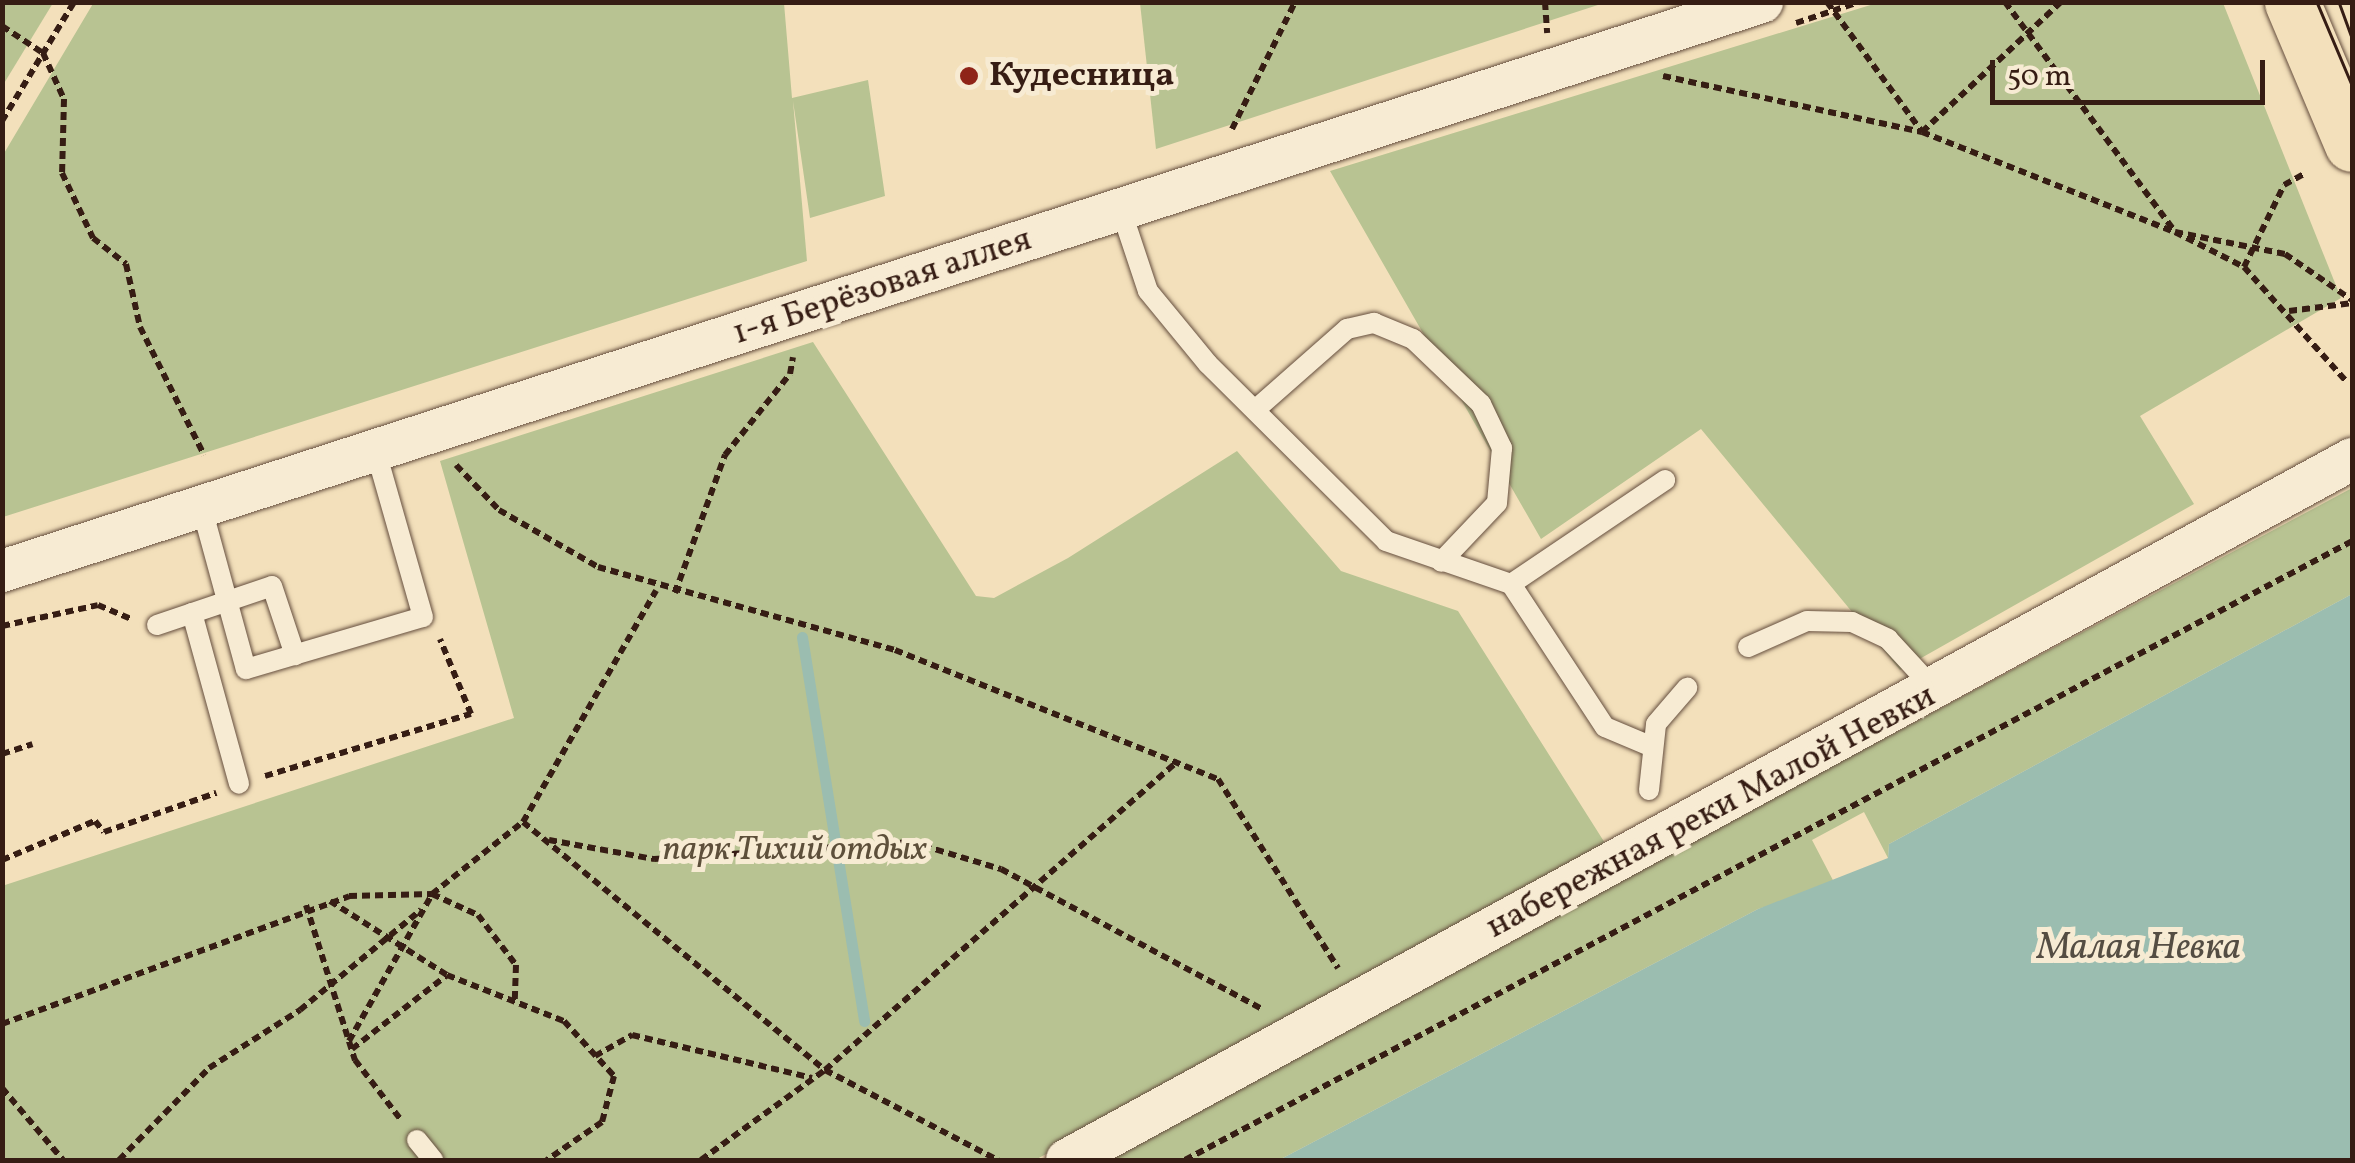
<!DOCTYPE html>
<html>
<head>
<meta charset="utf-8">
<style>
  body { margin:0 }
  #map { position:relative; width:2355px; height:1163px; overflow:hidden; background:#f3e0bb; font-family:Vollkorn,serif }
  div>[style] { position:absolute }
  .green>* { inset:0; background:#b8c392 }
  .water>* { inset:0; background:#9bbdb0 }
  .stream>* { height:11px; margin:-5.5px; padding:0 5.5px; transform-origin:5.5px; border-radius:5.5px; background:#9bbdb0 }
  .path>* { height:6px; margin-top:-3px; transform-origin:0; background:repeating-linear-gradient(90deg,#361d14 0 8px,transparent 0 13px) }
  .roads { filter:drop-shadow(0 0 2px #654e3e) drop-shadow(0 0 2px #654e3e) }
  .lane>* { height:20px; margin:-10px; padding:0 10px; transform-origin:10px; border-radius:10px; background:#f7ebd3 }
  .street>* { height:42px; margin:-21px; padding:0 21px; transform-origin:21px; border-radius:21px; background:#f7ebd3 }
  .primary>* { height:55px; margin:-27.5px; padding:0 27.5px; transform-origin:27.5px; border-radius:27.5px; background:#f3e0bb }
  .tram>* { height:2.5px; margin:-1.25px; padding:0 1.25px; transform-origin:1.25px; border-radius:1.25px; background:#361d14 }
  .dots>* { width:28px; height:28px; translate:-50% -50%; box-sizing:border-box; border:5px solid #f7ebd3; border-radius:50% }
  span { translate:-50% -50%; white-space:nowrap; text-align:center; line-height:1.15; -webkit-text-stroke:10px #f7ebd3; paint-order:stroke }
  .poi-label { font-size:35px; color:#361d14; font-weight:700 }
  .left { translate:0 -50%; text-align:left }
  .street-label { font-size:35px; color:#361d14 }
  .park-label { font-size:35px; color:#5d4f3a; font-style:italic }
  .water-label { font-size:38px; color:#544d43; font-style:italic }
  .frame { position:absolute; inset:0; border:5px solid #361d14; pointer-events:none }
  .scale { position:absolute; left:1990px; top:60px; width:275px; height:45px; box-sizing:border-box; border:5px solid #361d14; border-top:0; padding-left:12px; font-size:30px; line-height:35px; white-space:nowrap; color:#361d14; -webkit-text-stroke:8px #f7ebd3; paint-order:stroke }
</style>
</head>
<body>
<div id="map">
  <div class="green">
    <div style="clip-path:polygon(3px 2px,53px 3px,3px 85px,2px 3px)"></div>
    <div style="clip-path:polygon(94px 2px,784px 3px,792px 98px,868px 80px,885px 196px,810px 218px,793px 101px,807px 261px,3px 517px,3px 155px)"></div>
    <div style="clip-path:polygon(1140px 3px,1140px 2px,1604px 3px,1156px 149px)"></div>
    <div style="clip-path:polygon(1877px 3px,2223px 3px,2341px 298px,2140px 416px,2194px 504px,1900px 670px,1701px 429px,1541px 539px,1330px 171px)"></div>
    <div style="clip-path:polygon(813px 342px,976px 596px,994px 598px,1068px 558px,1237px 451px,1341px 571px,1458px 611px,1610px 851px,1035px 1160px,3px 1160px,2px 886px,514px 718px,440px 461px)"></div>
    <div style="clip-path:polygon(2352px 488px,2352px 594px,1889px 844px,1888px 858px,1864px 812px,1812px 840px,1836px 886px,1758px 909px,1279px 1160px,1097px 1160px)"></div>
  </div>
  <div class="water">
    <div style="clip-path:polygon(2352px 594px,2352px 1160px,1279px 1160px,1758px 909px,1888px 858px,1889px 844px)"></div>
  </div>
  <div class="stream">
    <div style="left:802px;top:637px;width:389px;rotate:80.8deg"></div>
  </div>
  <div class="path">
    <div style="left:1545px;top:2px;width:31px;rotate:86deg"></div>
    <div style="left:1827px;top:2px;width:161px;rotate:53.8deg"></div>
    <div style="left:1922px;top:132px;width:190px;rotate:-43.1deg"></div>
    <div style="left:2005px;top:2px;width:286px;rotate:53.5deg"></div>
    <div style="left:2175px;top:232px;width:112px;rotate:11.3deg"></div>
    <div style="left:2285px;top:254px;width:81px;rotate:34.5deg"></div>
    <div style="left:1796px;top:23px;width:66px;rotate:-18.4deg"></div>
    <div style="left:2px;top:26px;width:49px;rotate:33.4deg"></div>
    <div style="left:43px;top:53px;width:51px;rotate:65.5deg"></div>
    <div style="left:64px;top:99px;width:74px;rotate:91.5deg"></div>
    <div style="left:62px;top:173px;width:72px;rotate:64.5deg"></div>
    <div style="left:93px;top:238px;width:42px;rotate:38.2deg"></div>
    <div style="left:126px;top:264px;width:65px;rotate:77.5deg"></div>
    <div style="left:140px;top:327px;width:143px;rotate:63.4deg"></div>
    <div style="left:1663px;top:76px;width:265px;rotate:12.2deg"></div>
    <div style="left:1922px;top:132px;width:272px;rotate:21.6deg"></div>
    <div style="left:2175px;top:232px;width:77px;rotate:26.9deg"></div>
    <div style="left:2244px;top:267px;width:152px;rotate:48.2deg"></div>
    <div style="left:2px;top:121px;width:139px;rotate:-58.8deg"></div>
    <div style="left:1232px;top:129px;width:142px;rotate:-63.6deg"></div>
    <div style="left:2244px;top:267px;width:91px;rotate:-64deg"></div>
    <div style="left:2284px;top:185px;width:25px;rotate:-29deg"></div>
    <div style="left:2289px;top:311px;width:64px;rotate:-7.2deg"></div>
    <div style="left:456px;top:465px;width:62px;rotate:46.3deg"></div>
    <div style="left:499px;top:510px;width:114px;rotate:29.9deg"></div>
    <div style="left:598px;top:567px;width:308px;rotate:15.6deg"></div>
    <div style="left:895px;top:650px;width:348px;rotate:21.8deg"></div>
    <div style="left:1218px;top:779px;width:224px;rotate:57.6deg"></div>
    <div style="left:675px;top:593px;width:147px;rotate:-70.1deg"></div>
    <div style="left:725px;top:455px;width:104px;rotate:-51.3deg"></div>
    <div style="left:790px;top:374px;width:17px;rotate:-80deg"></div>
    <div style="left:2px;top:626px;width:98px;rotate:-12.3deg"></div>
    <div style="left:98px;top:605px;width:36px;rotate:23deg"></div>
    <div style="left:2px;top:754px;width:32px;rotate:-18deg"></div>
    <div style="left:265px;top:776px;width:215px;rotate:-16.8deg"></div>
    <div style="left:471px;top:714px;width:81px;rotate:-112.5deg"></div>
    <div style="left:523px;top:822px;width:391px;rotate:39.4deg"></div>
    <div style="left:825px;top:1070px;width:195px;rotate:27.5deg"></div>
    <div style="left:549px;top:840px;width:107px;rotate:10.3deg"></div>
    <div style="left:654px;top:859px;width:258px;rotate:-3.8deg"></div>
    <div style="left:911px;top:842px;width:94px;rotate:16.7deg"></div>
    <div style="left:1001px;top:869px;width:298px;rotate:28.2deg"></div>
    <div style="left:2px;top:860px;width:101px;rotate:-22.8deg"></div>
    <div style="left:95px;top:821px;width:14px;rotate:51deg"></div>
    <div style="left:104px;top:832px;width:119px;rotate:-19.2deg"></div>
    <div style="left:330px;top:901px;width:138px;rotate:32.3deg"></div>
    <div style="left:306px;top:905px;width:163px;rotate:72.5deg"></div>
    <div style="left:355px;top:1060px;width:76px;rotate:52.5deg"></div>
    <div style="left:2px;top:1024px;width:370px;rotate:-20.2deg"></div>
    <div style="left:349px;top:896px;width:83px;rotate:-1.4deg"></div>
    <div style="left:432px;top:894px;width:51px;rotate:24.5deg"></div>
    <div style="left:478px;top:915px;width:63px;rotate:52.8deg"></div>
    <div style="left:516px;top:965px;width:37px;rotate:92deg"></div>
    <div style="left:349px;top:1041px;width:169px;rotate:-60.5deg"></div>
    <div style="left:432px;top:894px;width:116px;rotate:-38.4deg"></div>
    <div style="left:523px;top:822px;width:267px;rotate:-60.1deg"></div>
    <div style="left:352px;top:1049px;width:120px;rotate:-37.9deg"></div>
    <div style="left:447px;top:975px;width:126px;rotate:21.5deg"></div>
    <div style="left:564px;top:1021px;width:74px;rotate:47.7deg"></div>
    <div style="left:614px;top:1076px;width:48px;rotate:104.6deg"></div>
    <div style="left:602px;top:1122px;width:67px;rotate:145.4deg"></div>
    <div style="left:595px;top:1056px;width:43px;rotate:-29.6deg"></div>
    <div style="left:632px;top:1035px;width:185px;rotate:13.4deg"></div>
    <div style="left:2px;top:1088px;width:94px;rotate:49.7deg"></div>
    <div style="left:119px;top:1160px;width:129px;rotate:-45.6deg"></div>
    <div style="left:209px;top:1068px;width:108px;rotate:-32.5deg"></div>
    <div style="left:300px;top:1010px;width:157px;rotate:-39.6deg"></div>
    <div style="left:701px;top:1160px;width:153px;rotate:-36deg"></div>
    <div style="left:825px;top:1070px;width:469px;rotate:-41.2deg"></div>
    <div style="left:1185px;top:1160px;width:1321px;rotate:-27.94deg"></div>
  </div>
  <div class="roads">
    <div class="lane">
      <div style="left:1121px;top:210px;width:85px;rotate:71.6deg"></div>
      <div style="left:1148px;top:291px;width:94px;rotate:50.6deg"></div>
      <div style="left:1208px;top:364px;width:251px;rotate:44.8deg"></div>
      <div style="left:1386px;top:541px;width:132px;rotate:19deg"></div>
      <div style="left:1511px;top:584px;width:186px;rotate:-34deg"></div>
      <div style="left:1255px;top:410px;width:123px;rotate:-41.4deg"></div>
      <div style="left:1347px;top:329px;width:28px;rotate:-13deg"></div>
      <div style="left:1374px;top:323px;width:42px;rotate:22.3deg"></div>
      <div style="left:1413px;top:339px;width:94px;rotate:43.7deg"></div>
      <div style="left:1481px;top:404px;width:49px;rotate:64.5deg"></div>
      <div style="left:1502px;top:448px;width:55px;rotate:95.2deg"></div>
      <div style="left:1497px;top:503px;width:81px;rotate:133.5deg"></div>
      <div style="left:201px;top:505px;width:170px;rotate:74.7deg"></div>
      <div style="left:246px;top:669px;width:184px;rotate:-16.4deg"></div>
      <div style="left:423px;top:617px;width:175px;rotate:-105.9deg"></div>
      <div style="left:1511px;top:584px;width:171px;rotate:56.7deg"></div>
      <div style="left:1605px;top:727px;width:49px;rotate:22.9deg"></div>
      <div style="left:192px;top:613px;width:177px;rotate:74.6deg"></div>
      <div style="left:157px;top:625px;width:121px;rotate:-18.7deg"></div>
      <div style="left:272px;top:586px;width:73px;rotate:71.6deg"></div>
      <div style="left:1748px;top:647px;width:64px;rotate:-23.8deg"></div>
      <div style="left:1807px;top:621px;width:45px;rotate:1.3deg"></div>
      <div style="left:1852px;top:622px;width:40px;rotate:25deg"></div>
      <div style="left:1888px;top:639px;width:69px;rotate:47.3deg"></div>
      <div style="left:1649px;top:790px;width:66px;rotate:-83.9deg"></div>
      <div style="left:1656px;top:724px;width:48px;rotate:-49.3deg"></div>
      <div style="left:417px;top:1140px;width:26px;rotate:51deg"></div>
    </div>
    <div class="street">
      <div style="left:2px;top:571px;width:1850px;rotate:-17.92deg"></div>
      <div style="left:1067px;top:1160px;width:1464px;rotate:-28.61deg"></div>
    </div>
    <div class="primary">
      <div style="left:2292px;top:2px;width:154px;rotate:67.1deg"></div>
    </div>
  </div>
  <div class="tram">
    <div style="left:2317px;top:2px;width:90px;rotate:67.1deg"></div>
    <div style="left:2339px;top:2px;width:37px;rotate:70deg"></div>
  </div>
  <div class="dots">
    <div style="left:969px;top:76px;background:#8f2418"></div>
  </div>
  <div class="poi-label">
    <span class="left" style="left:989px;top:76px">Кудесница</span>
  </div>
  <div class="street-label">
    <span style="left:882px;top:287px;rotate:-18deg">1-я Берёзовая аллея</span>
    <span style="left:1711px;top:812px;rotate:-28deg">набережная реки Малой Невки</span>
  </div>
  <div class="park-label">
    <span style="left:795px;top:850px">парк Тихий отдых</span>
  </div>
  <div class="water-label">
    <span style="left:2139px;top:949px">Малая Невка</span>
  </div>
  <div class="frame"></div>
  <div class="scale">50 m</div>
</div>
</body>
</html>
